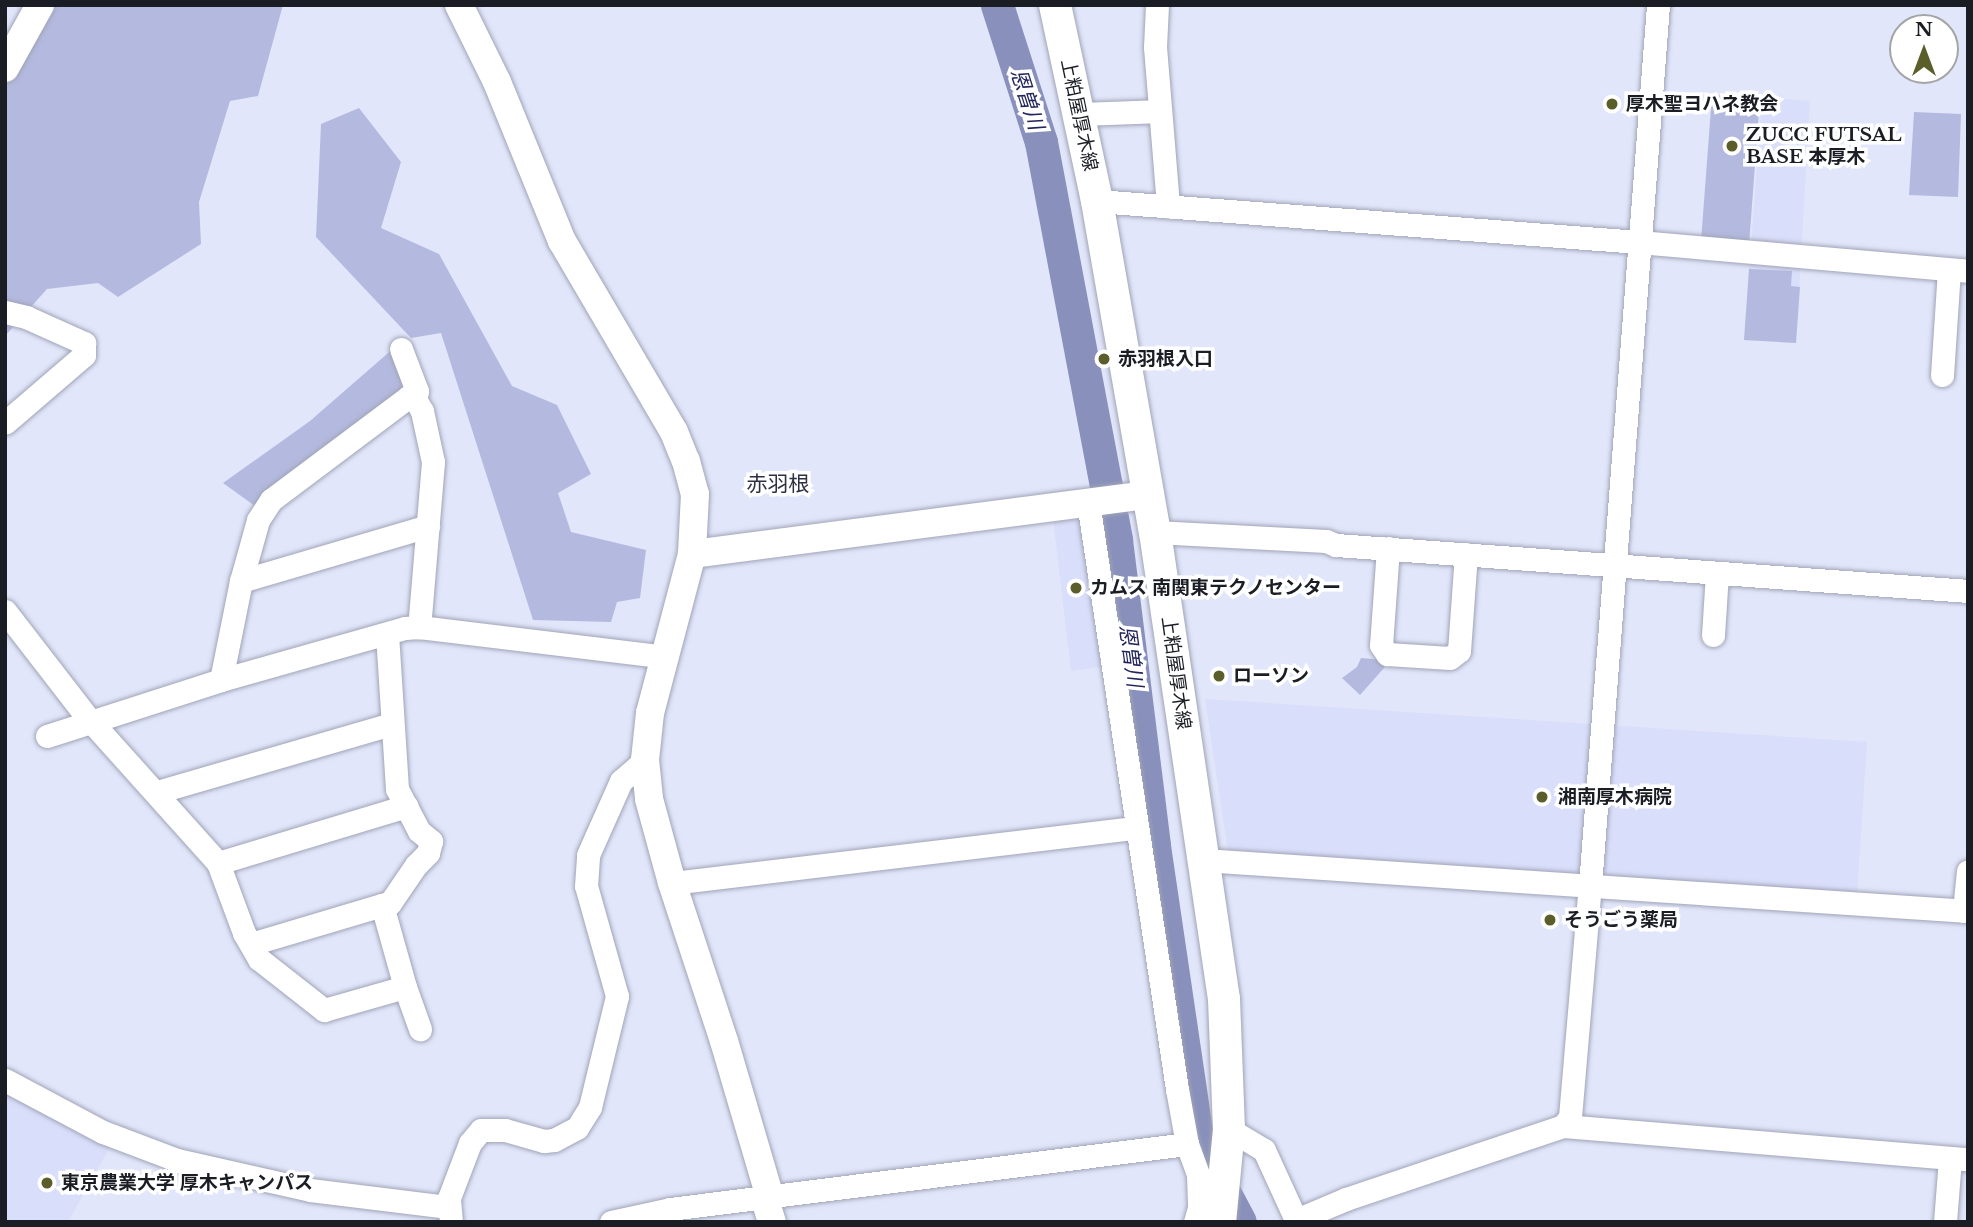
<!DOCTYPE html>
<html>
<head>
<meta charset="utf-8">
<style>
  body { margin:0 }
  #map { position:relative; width:1973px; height:1227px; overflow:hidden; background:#e2e6fa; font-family:"Libre Baskerville","Noto Sans JP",serif }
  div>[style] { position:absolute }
  .built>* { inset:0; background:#d9defa }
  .green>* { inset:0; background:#b4badf }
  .river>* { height:33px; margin:-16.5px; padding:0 16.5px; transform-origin:16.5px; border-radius:16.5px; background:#8890bb }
  .roads { filter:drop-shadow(0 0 2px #a0a4b7) drop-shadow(0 0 2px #a0a4b7) }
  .minor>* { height:23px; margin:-11.5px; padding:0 11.5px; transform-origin:11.5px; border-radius:11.5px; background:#fff }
  .tertiary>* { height:28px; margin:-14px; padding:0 14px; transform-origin:14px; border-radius:14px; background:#fff }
  .secondary>* { height:32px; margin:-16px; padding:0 16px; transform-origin:16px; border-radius:16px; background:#fff }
  .dots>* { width:19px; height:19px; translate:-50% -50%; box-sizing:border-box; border:4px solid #fff; border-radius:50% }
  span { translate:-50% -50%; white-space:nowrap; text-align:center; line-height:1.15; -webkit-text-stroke:7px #fff; paint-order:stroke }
  .poi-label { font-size:19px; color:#1b1d24; font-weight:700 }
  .left { translate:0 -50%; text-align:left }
  .street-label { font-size:19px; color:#1b1d24 }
  .water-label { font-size:21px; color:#22255b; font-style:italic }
  .neighbourhood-label { font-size:21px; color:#2e3141 }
  .frame { position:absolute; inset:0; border:7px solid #1b1d24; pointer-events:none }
  .north { position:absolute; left:1889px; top:14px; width:70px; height:70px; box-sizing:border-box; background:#fff; border:2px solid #a4a5a7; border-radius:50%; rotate:0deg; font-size:19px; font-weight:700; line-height:28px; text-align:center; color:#1b1d24 }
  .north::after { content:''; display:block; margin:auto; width:24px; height:32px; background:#5b5d2b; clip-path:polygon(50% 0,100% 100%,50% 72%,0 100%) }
</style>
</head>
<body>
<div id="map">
  <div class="built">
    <div style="clip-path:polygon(1762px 97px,1810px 101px,1796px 343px,1744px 340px)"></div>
    <div style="clip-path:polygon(1086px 515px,1109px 666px,1071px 671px,1053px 518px)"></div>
    <div style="clip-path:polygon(1205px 699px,1867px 742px,1857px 895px,1228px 852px)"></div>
    <div style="clip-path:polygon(5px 1088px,111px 1145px,68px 1222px,5px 1222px)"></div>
  </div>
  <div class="green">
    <div style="clip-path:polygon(42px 5px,283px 5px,258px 96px,230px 101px,199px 202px,201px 244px,118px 297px,98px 283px,47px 289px,5px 336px,5px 74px)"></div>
    <div style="clip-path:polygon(1712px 95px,1760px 98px,1749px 245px,1701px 241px)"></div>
    <div style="clip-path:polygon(359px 108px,401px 162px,381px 228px,439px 254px,512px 386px,557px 405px,591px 474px,558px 493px,571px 532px,646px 550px,640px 598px,617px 602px,611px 622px,533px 620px,441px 333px,411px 338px,316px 237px,321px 124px)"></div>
    <div style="clip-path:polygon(1914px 112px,1961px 114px,1958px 197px,1909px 195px)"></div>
    <div style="clip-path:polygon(1749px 269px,1792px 271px,1791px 286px,1800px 287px,1796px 343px,1744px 340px)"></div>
    <div style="clip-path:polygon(395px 347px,405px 388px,255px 506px,223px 483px,310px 421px)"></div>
    <div style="clip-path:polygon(1361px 658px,1384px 660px,1384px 668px,1360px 695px,1342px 678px,1357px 667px)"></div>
  </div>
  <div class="river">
    <div style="left:997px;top:5px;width:144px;rotate:72.2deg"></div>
    <div style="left:1041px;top:142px;width:405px;rotate:79.3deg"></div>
    <div style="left:1116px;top:540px;width:308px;rotate:82.9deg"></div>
    <div style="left:1154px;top:846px;width:300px;rotate:81.6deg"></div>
    <div style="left:1198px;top:1143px;width:89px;rotate:62deg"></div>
  </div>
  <div class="roads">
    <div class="minor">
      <div style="left:1157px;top:5px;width:42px;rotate:92.7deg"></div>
      <div style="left:1155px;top:47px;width:160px;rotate:85.3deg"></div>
      <div style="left:1078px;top:114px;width:80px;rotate:-2.1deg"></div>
      <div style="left:1097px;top:201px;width:544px;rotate:4.33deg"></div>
      <div style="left:1639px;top:242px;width:330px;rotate:5deg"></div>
      <div style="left:5px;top:312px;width:22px;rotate:13deg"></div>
      <div style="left:26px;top:317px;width:64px;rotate:24.1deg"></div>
      <div style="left:84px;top:343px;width:12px;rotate:90deg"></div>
      <div style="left:84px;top:355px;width:104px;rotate:139.3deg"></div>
      <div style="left:401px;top:349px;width:45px;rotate:69.1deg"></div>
      <div style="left:417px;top:391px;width:8px;rotate:104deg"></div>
      <div style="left:1942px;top:375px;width:105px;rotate:-86.2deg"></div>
      <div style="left:1088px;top:502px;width:594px;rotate:81.38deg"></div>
      <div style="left:1177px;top:1089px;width:56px;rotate:79.7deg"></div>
      <div style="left:1187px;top:1144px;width:33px;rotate:70deg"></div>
      <div style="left:1198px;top:1175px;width:33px;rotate:88deg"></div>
      <div style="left:1199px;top:1208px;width:15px;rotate:106deg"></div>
      <div style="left:1155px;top:532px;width:171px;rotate:3deg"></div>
      <div style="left:1326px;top:541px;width:11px;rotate:22deg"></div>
      <div style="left:1336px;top:545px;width:634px;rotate:4.16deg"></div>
      <div style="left:1388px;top:548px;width:97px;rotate:94.1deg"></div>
      <div style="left:1381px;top:645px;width:11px;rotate:56deg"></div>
      <div style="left:1387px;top:654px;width:63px;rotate:3.6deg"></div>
      <div style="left:1450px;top:658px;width:11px;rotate:-38deg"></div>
      <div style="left:1459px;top:651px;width:97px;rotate:-85.9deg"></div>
      <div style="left:241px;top:581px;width:195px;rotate:-16.4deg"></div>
      <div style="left:5px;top:611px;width:134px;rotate:52.3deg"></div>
      <div style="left:87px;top:717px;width:196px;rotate:48.1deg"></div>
      <div style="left:218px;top:863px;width:75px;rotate:69.6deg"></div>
      <div style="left:244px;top:933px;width:30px;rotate:60deg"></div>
      <div style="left:259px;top:959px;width:83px;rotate:38.1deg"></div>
      <div style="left:324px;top:1010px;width:84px;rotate:-15.9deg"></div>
      <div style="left:387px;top:634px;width:155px;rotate:86.3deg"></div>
      <div style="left:397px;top:789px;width:47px;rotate:62.4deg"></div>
      <div style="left:419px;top:831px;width:16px;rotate:40deg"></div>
      <div style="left:431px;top:841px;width:12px;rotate:104deg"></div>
      <div style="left:428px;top:853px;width:17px;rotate:135deg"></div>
      <div style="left:416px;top:865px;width:46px;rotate:124.4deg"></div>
      <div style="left:390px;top:903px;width:8px;rotate:166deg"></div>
      <div style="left:382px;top:905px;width:85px;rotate:74.3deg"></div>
      <div style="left:405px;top:987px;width:45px;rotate:70.3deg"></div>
      <div style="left:1713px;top:635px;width:62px;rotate:-86.3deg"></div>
      <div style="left:221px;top:680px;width:101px;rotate:-78.6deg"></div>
      <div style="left:241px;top:581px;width:63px;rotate:-74.4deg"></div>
      <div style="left:258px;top:520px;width:24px;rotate:-57deg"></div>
      <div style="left:271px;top:500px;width:171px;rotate:-36.9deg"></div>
      <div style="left:408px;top:397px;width:7px;rotate:16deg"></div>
      <div style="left:415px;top:399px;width:14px;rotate:60deg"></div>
      <div style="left:422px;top:411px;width:52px;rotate:77.8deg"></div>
      <div style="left:433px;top:462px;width:166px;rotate:94.8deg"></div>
      <div style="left:47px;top:736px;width:183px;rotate:-17.8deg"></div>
      <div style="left:221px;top:680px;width:191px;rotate:-15.8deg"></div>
      <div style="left:405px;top:628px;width:14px;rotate:-4deg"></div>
      <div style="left:419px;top:627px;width:249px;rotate:6.9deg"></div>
      <div style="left:157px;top:792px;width:244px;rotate:-16.2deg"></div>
      <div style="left:1203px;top:860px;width:767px;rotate:3.81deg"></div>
      <div style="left:218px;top:863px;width:197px;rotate:-16.8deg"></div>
      <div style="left:672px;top:883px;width:467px;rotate:-6.8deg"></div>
      <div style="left:1964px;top:911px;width:40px;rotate:-84.3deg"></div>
      <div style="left:251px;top:944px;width:137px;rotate:-16.6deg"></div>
      <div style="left:5px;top:1080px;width:111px;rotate:28deg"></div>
      <div style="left:103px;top:1132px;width:79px;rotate:20.7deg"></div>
      <div style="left:177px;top:1160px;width:136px;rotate:12.7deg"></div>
      <div style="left:310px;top:1190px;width:140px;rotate:7deg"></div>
      <div style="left:1563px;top:1126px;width:11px;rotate:-52deg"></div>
      <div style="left:1570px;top:1117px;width:233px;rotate:-85.1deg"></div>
      <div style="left:1590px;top:885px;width:883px;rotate:-85.58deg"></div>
      <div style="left:1229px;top:1129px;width:41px;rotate:31deg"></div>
      <div style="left:1264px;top:1150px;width:77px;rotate:65.4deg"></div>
      <div style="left:1296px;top:1220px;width:54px;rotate:-22.8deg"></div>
      <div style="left:1346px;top:1199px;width:229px;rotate:-18.6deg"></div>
      <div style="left:1563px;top:1126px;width:406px;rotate:4.7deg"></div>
      <div style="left:451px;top:1222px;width:24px;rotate:-95deg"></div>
      <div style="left:449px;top:1198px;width:59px;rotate:-69.1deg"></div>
      <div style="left:470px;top:1143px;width:17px;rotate:-50deg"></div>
      <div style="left:481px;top:1130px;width:24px"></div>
      <div style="left:505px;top:1130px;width:41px;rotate:15.8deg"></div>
      <div style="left:544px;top:1141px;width:10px;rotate:-6deg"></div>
      <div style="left:554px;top:1140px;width:26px;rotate:-28deg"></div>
      <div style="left:577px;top:1128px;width:25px;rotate:-58deg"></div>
      <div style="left:590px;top:1107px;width:114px;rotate:-76.3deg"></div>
      <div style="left:617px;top:996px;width:114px;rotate:-105.7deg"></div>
      <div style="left:586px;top:886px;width:31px;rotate:-86deg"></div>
      <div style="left:588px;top:855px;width:81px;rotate:-66deg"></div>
      <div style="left:621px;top:781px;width:32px;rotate:-41deg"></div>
      <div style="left:611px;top:1222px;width:60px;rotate:-12.4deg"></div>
      <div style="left:670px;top:1209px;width:521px;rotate:-7.17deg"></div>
      <div style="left:1945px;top:1222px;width:64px;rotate:-85.5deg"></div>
    </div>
    <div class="tertiary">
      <div style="left:459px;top:5px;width:86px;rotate:63.7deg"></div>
      <div style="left:497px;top:82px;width:172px;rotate:67.8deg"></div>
      <div style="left:562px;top:241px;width:221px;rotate:59.6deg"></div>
      <div style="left:674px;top:432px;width:31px;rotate:68deg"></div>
      <div style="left:686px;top:461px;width:34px;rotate:75deg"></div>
      <div style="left:695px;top:494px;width:60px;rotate:92.9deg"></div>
      <div style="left:692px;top:554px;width:164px;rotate:104.8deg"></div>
      <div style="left:650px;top:713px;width:47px;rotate:96.1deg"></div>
      <div style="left:645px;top:760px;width:39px;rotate:84deg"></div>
      <div style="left:649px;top:799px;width:87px;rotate:74.7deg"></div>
      <div style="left:672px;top:883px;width:166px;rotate:71.8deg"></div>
      <div style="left:724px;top:1041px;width:163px;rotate:73.6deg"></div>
      <div style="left:770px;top:1197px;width:9px;rotate:108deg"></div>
      <div style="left:767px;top:1206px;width:17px;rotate:73deg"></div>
      <div style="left:5px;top:68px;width:72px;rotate:-60.9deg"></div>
      <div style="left:692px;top:554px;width:459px;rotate:-7.4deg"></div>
    </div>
    <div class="secondary">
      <div style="left:1055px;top:5px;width:200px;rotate:77.9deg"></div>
      <div style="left:1097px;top:201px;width:336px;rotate:80.1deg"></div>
      <div style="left:1155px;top:532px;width:472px;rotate:81.6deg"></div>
      <div style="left:1224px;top:999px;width:130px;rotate:87.8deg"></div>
      <div style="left:1229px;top:1129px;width:93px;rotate:95.5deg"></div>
    </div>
  </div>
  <div class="dots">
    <div style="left:1612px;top:104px;background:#5b5d2b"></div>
    <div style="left:1732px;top:146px;background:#5b5d2b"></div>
    <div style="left:1104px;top:359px;background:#5b5d2b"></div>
    <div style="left:1076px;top:588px;background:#5b5d2b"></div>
    <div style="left:1219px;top:676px;background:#5b5d2b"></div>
    <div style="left:1542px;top:797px;background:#5b5d2b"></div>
    <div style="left:1550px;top:920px;background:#5b5d2b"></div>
    <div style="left:47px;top:1183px;background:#5b5d2b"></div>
  </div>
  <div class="poi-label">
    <span class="left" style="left:1626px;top:104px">厚木聖ヨハネ教会</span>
    <span class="left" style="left:1746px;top:146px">ZUCC FUTSAL<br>BASE 本厚木</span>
    <span class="left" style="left:1118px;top:359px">赤羽根入口</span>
    <span class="left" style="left:1090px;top:588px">カムス 南関東テクノセンター</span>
    <span class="left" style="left:1233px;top:676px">ローソン</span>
    <span class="left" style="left:1558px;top:797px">湘南厚木病院</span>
    <span class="left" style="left:1564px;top:920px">そうごう薬局</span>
    <span class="left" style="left:61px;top:1183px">東京農業大学 厚木キャンパス</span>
  </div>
  <div class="street-label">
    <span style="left:1079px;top:115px;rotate:78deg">上粕屋厚木線</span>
    <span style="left:1176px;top:673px;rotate:82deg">上粕屋厚木線</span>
  </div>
  <div class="water-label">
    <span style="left:1027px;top:99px;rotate:72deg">恩曽川</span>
    <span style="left:1131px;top:656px;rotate:82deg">恩曽川</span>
  </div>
  <div class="neighbourhood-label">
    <span style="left:778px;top:484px">赤羽根</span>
  </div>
  <div class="frame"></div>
  <div class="north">N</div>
</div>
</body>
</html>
